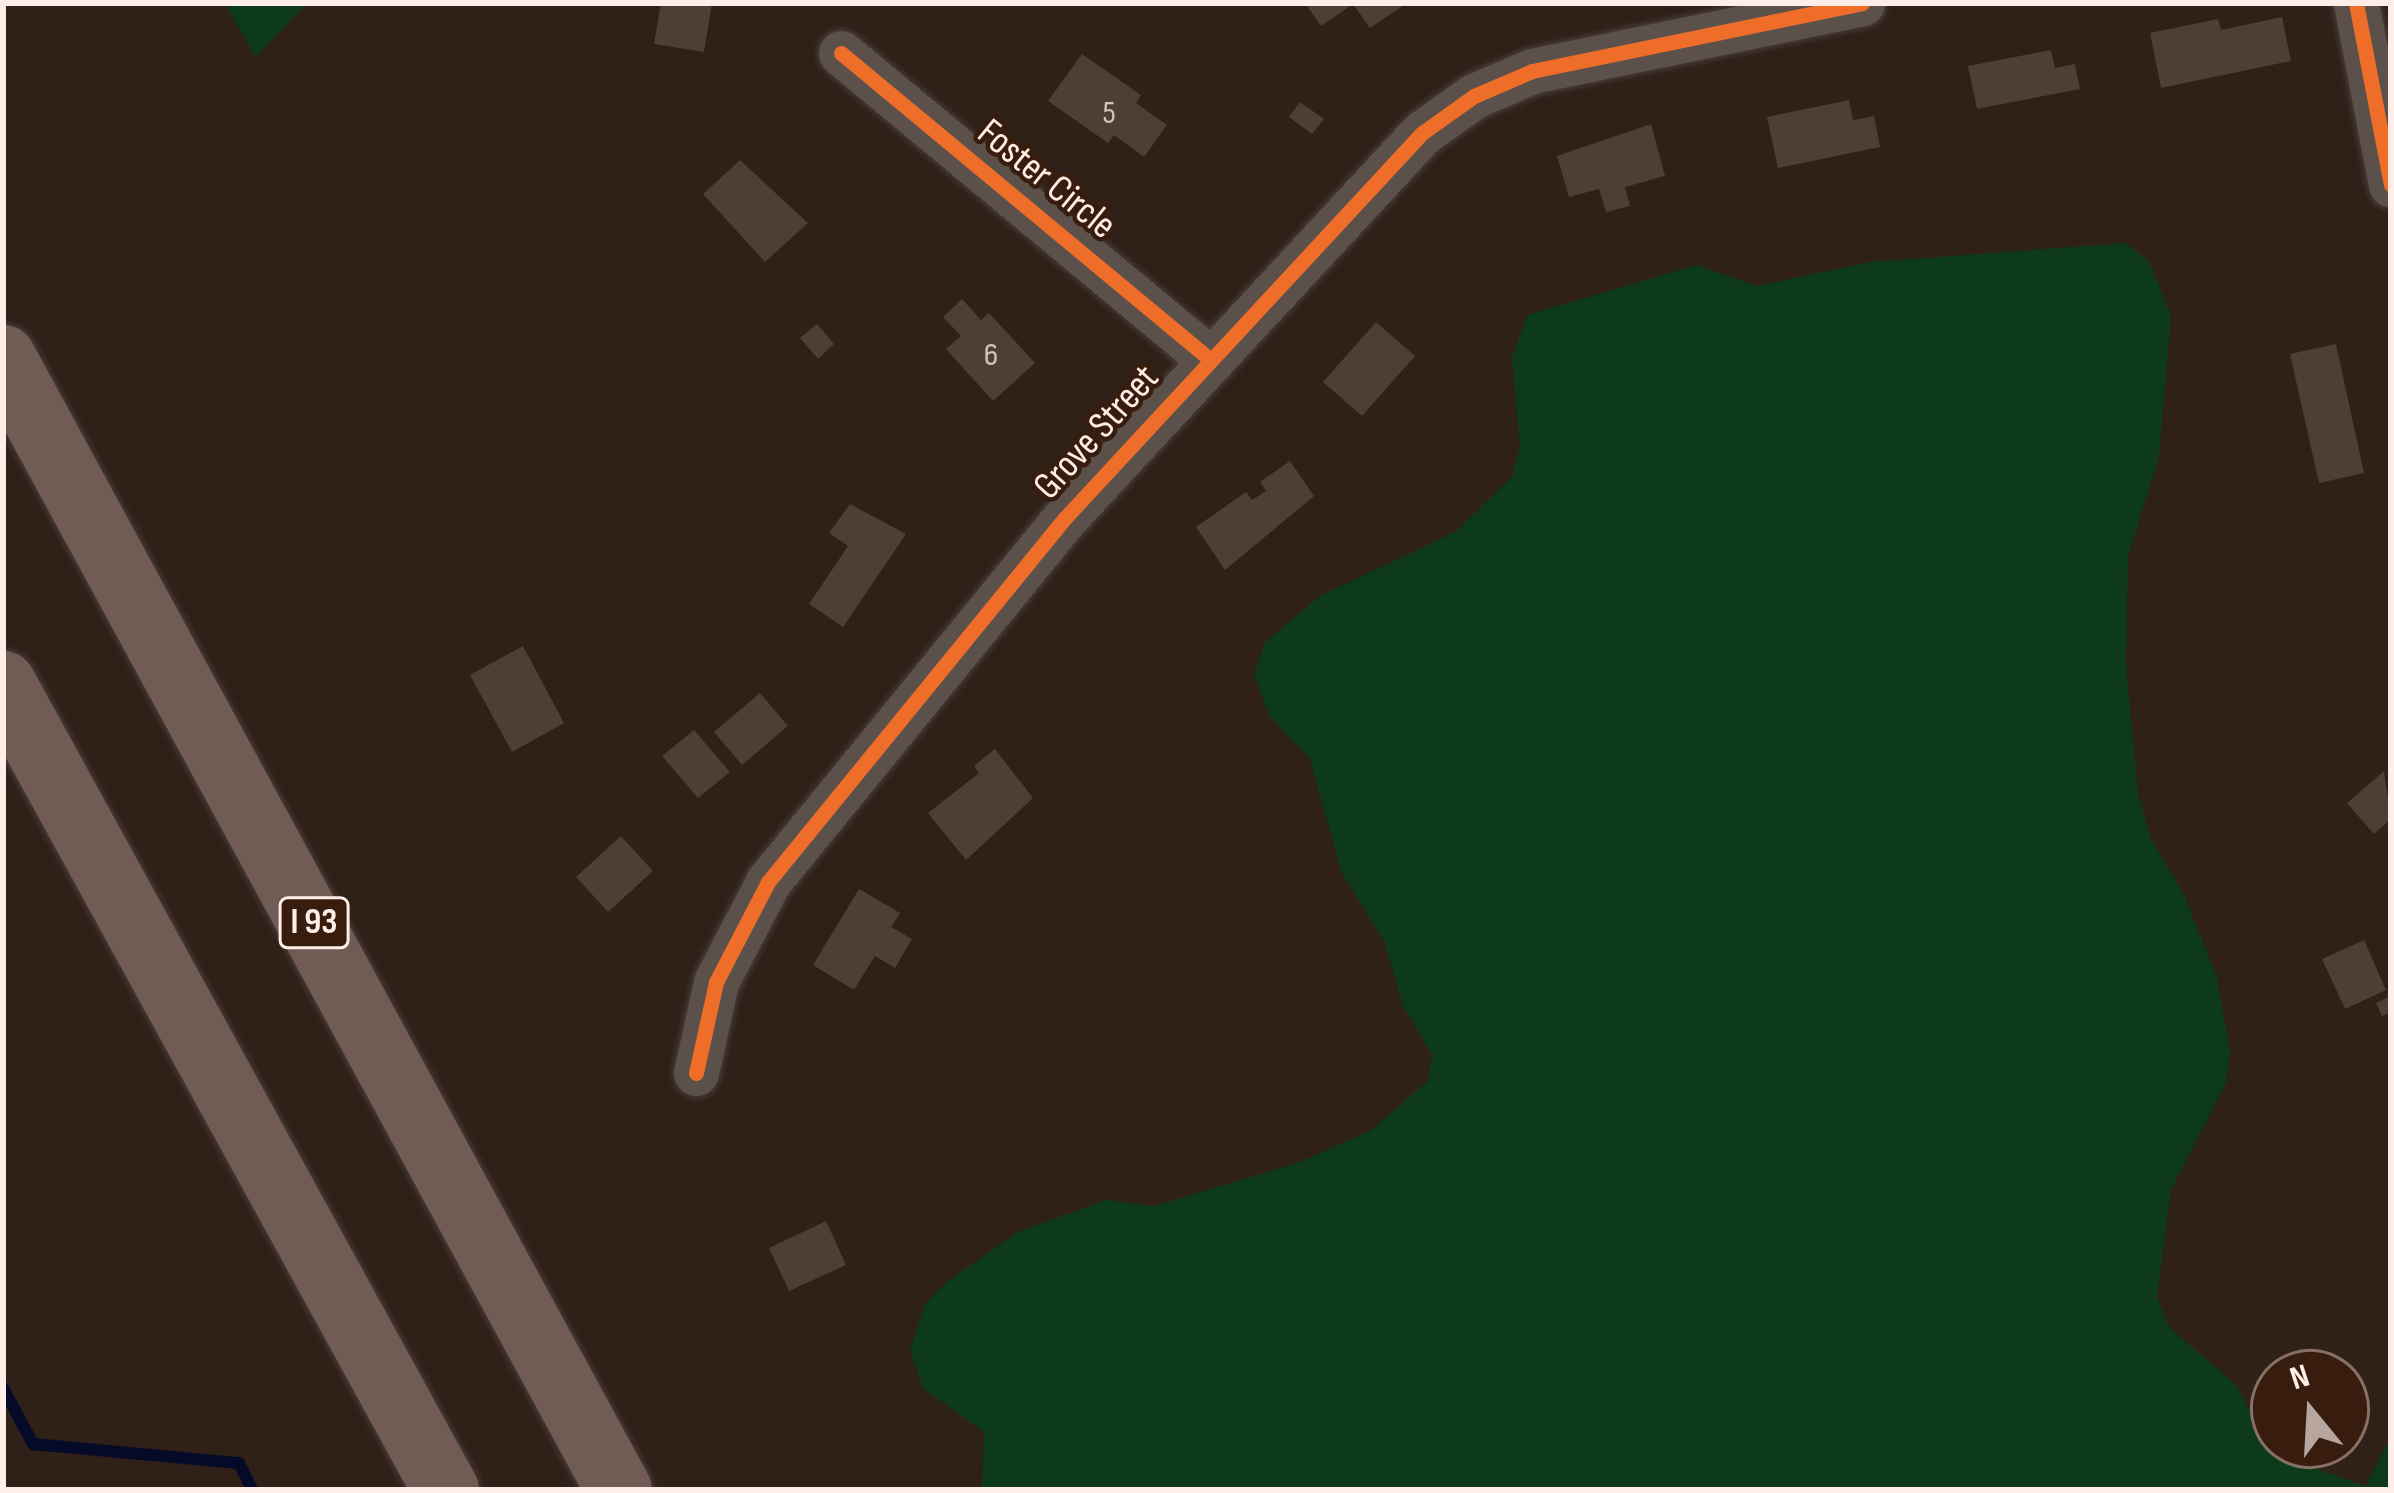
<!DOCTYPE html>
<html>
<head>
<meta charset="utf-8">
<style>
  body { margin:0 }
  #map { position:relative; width:2394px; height:1493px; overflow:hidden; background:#2f2018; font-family:"Sofia Sans Condensed",sans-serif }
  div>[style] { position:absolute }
  .green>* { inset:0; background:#0d3a1b }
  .stream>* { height:12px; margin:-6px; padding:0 6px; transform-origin:6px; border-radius:6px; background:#040a27 }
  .building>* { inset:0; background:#4d3f34 }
  .roads { filter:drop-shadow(0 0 3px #483c37) drop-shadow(0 0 3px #483c37) }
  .street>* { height:45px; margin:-22.5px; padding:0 22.5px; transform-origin:22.5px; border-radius:22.5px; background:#5b504a }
  .highway>* { height:66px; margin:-33px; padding:0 33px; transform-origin:33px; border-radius:33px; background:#705c54 }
  .cycleway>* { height:15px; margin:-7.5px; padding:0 7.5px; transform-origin:7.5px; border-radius:7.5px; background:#ee6e29 }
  span { translate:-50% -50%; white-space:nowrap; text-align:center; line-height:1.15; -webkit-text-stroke:9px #381d0f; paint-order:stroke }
  .number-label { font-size:33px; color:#d2c2ba }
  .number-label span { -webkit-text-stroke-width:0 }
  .shield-label span { padding:3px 9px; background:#381d0f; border:3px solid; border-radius:9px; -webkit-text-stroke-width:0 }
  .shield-label { font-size:36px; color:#feeee7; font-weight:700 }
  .street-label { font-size:39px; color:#feeee7 }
  .frame { position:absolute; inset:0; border:6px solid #feeee7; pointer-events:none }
  .north { position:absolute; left:2250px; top:1349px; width:120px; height:120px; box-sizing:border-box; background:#381d0f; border:3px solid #877165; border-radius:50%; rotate:342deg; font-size:33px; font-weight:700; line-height:48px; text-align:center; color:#feeee7 }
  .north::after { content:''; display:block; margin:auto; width:42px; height:54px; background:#b6a69f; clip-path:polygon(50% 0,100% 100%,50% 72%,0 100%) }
</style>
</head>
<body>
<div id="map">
  <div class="green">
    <div style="clip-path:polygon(225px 3px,308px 3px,255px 57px)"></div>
    <div style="clip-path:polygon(2126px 243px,2150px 263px,2171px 316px,2159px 457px,2128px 556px,2126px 664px,2138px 794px,2151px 839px,2183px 893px,2217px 977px,2230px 1051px,2226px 1083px,2171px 1190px,2157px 1297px,2169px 1327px,2236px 1385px,2256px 1423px,2300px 1463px,2366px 1486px,2391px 1436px,2391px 1490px,982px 1490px,984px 1432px,923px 1388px,910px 1350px,925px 1304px,948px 1281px,1018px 1232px,1106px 1200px,1154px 1206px,1300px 1162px,1370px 1131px,1428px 1081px,1432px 1055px,1403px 1006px,1385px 943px,1342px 873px,1310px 759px,1270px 717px,1254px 675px,1265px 642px,1320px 596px,1455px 532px,1512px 477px,1520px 447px,1512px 358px,1527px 315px,1697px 265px,1757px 286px,1871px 262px)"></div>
  </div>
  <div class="stream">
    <div style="left:3px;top:1388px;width:64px;rotate:61.8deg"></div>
    <div style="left:33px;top:1444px;width:207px;rotate:5.3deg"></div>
    <div style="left:239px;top:1463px;width:30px;rotate:64deg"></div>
  </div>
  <div class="building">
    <div style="clip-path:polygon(661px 3px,712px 3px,704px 52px,654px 44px)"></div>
    <div style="clip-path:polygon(1305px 3px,1407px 3px,1370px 28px,1353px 4px,1321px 26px)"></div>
    <div style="clip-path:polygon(2282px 17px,2291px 61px,2161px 88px,2150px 33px,2218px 19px,2221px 30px)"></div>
    <div style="clip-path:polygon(2051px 50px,2055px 68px,2075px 64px,2080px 89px,1977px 109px,1968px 66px)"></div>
    <div style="clip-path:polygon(1082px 54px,1141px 95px,1136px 103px,1167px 125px,1144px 157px,1114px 135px,1108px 143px,1048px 101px)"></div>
    <div style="clip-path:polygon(1849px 100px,1853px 120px,1874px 116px,1880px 147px,1778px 168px,1767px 117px)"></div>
    <div style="clip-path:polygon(1300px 102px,1324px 119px,1312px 134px,1289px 117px)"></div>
    <div style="clip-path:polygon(1651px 124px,1665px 176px,1625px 187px,1630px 206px,1606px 212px,1599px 189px,1569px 197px,1557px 156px)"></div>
    <div style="clip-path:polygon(740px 160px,808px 223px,765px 262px,703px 194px)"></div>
    <div style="clip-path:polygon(962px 299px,981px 320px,989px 313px,1035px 363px,993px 401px,946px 349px,961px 336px,943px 317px)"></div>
    <div style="clip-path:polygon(1376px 322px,1415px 356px,1362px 416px,1323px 382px)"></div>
    <div style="clip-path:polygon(817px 324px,834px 344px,818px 359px,800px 338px)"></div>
    <div style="clip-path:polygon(2336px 344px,2364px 473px,2319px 483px,2290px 354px)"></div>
    <div style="clip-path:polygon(1290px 461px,1314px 496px,1225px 570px,1196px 527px,1246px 492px,1252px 500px,1266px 491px,1260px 482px)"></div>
    <div style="clip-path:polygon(850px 504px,906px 534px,843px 627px,809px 604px,848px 546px,829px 533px)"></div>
    <div style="clip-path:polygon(523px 646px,564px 723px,512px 752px,470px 675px)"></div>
    <div style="clip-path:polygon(760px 693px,788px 726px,742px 765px,714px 732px)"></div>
    <div style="clip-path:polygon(694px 730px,730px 772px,698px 798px,662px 756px)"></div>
    <div style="clip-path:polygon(995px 749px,1033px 798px,966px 860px,928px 813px,979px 773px,974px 766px)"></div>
    <div style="clip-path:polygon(2384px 771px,2391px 819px,2374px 834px,2347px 803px)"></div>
    <div style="clip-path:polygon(621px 836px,653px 871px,608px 912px,576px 877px)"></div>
    <div style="clip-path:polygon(859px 889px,900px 913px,891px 927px,912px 939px,895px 968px,875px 956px,854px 990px,813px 965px)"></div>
    <div style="clip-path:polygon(2364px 940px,2386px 990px,2345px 1009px,2322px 959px)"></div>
    <div style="clip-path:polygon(2391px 996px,2391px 1012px,2382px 1016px,2376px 1003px)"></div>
    <div style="clip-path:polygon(826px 1221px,846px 1265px,789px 1291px,769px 1248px)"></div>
  </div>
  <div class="roads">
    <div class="street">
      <div style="left:2356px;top:3px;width:185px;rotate:79.1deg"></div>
      <div style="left:841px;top:53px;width:479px;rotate:39.7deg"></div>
      <div style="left:696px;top:1073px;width:93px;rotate:-77.6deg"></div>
      <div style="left:716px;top:982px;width:113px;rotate:-62.5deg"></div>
      <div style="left:768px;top:882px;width:468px;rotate:-50.8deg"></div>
      <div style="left:1064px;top:519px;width:526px;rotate:-47.16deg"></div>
      <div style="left:1422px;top:133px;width:64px;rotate:-35.4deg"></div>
      <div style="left:1474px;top:96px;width:63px;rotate:-23.3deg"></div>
      <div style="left:1532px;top:71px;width:337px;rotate:-11.6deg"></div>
    </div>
    <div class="highway">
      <div style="left:3px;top:358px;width:1289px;rotate:61.45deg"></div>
      <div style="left:3px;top:684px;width:920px;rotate:61.21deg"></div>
    </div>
  </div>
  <div class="cycleway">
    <div style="left:2356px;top:3px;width:185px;rotate:79.1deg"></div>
    <div style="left:841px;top:53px;width:479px;rotate:39.7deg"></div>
    <div style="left:696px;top:1073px;width:93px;rotate:-77.6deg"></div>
    <div style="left:716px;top:982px;width:113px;rotate:-62.5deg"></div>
    <div style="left:768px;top:882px;width:468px;rotate:-50.8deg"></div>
    <div style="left:1064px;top:519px;width:526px;rotate:-47.16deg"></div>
    <div style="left:1422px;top:133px;width:64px;rotate:-35.4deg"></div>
    <div style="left:1474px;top:96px;width:63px;rotate:-23.3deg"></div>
    <div style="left:1532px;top:71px;width:337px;rotate:-11.6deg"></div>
  </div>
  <div class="number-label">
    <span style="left:1109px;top:114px">5</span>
    <span style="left:991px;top:356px">6</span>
  </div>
  <div class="shield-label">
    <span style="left:314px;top:923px">I 93</span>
  </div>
  <div class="street-label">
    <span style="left:1046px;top:180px;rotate:39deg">Foster Circle</span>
    <span style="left:1097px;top:433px;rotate:-48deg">Grove Street</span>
  </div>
  <div class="frame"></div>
  <div class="north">N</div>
</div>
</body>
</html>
